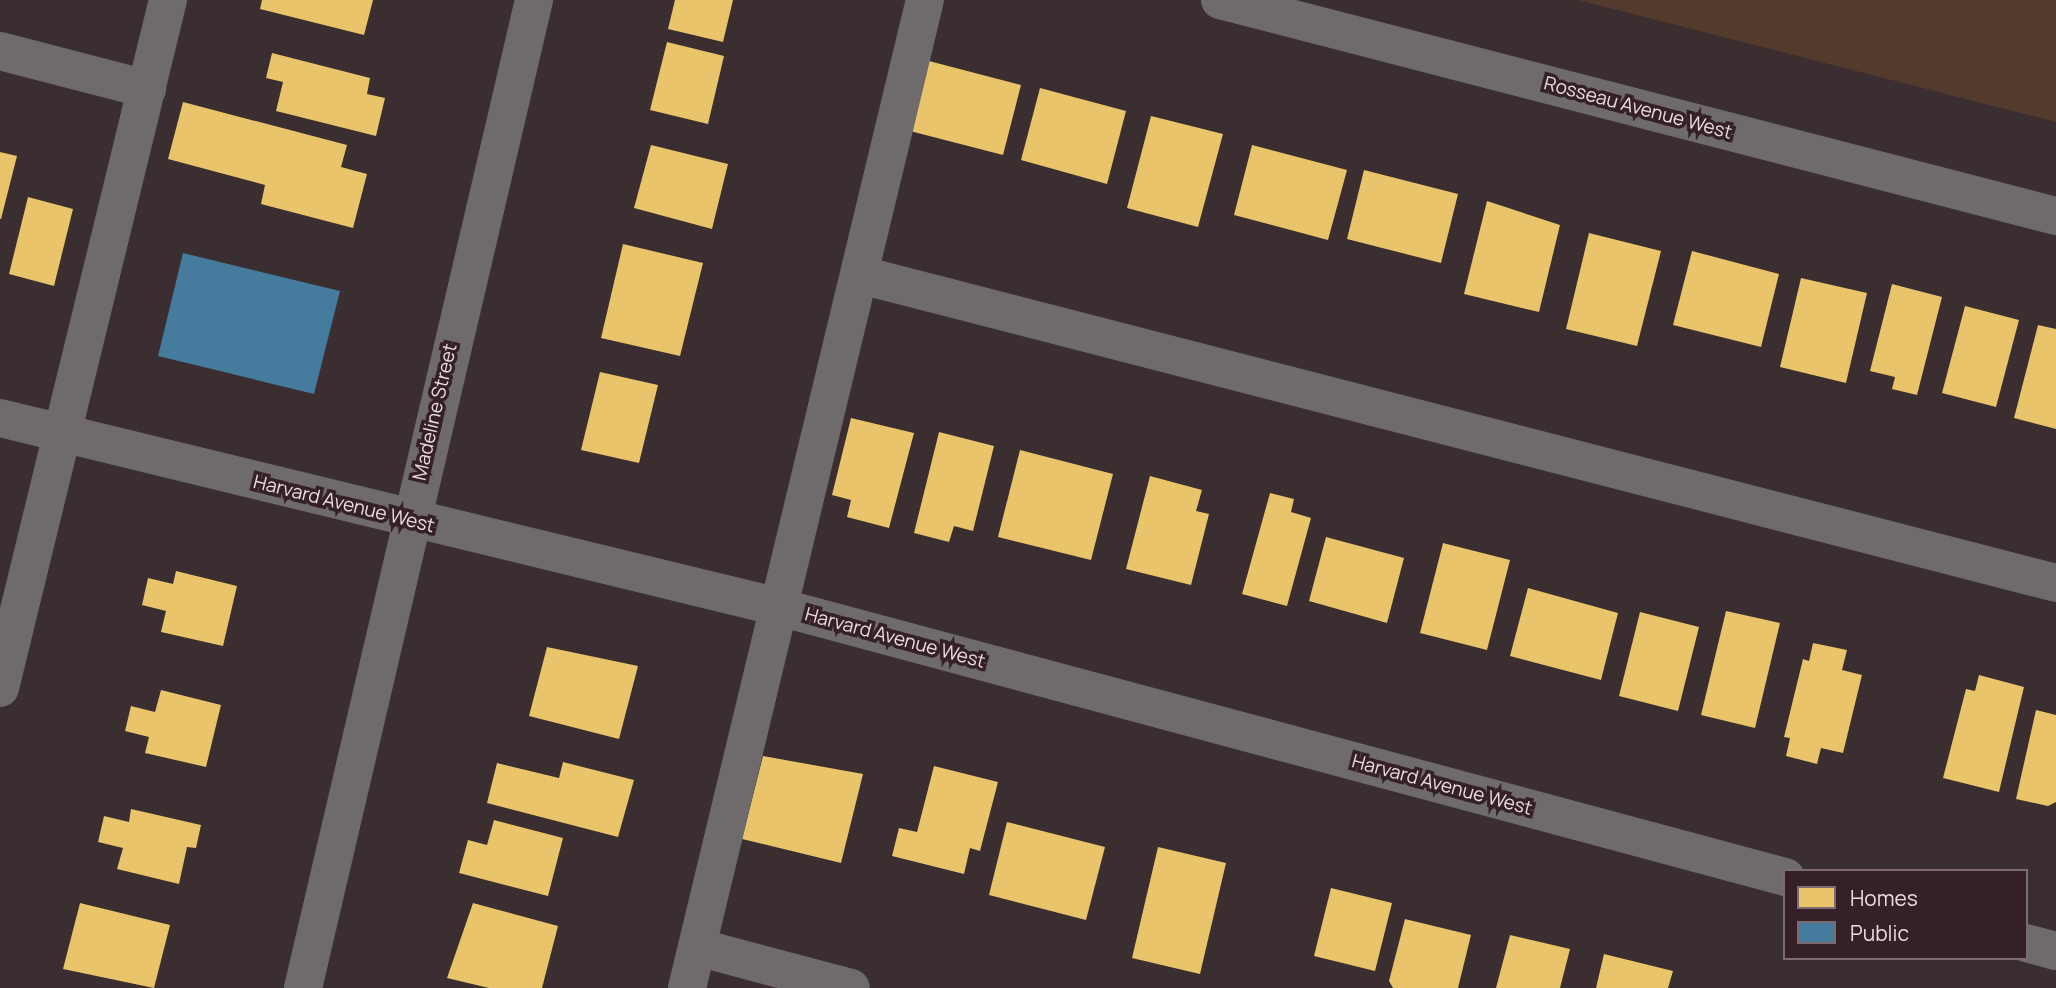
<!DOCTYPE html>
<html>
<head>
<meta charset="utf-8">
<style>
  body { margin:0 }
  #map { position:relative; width:2056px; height:988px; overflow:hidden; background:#3a2e31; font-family:Manrope,sans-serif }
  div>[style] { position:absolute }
  .green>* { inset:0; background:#533a2c }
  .homes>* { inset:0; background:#e9c46a }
  .public>* { inset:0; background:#457b9d }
  .minor>* { height:38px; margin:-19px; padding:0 19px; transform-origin:19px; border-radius:19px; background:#6f6a6c }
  span { translate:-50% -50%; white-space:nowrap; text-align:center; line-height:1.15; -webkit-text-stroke:7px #342026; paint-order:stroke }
  .street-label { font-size:19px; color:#e9dbde }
  .legend { position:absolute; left:1783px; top:869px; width:245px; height:91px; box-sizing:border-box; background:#342026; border:2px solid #7c6b70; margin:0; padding:9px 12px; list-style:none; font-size:21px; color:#e9dbde }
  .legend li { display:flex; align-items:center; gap:14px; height:35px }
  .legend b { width:35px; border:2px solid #7c6b70 }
</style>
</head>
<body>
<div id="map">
  <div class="green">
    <div style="clip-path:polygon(1578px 0,2056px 0,2056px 122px)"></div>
  </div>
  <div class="homes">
    <div style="clip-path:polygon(262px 0,373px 0,364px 35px,260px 9px)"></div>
    <div style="clip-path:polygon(675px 0,733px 0,723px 42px,668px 29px)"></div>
    <div style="clip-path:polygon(667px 42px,724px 56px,708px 124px,650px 110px)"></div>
    <div style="clip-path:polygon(272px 53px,370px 78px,367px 94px,385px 98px,376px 136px,276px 111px,283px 82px,266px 78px)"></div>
    <div style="clip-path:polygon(929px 61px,1021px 85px,1003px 155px,910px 131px)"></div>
    <div style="clip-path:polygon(1040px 88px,1126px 111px,1107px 184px,1021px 160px)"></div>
    <div style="clip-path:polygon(183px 102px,347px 145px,341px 167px,367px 174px,353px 228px,261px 204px,265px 185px,168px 159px)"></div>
    <div style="clip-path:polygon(1151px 116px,1223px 134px,1198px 227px,1127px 208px)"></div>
    <div style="clip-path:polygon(651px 145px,728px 164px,712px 229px,634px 208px)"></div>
    <div style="clip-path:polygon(1252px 145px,1347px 170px,1328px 240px,1234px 215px)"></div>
    <div style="clip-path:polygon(0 152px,17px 156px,1px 219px,0 219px)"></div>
    <div style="clip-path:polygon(1364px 170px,1458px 194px,1441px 263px,1347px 239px)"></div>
    <div style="clip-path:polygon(28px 197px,73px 209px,54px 286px,9px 274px)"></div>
    <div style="clip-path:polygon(1487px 201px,1560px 225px,1539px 312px,1464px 294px)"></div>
    <div style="clip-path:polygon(1589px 233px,1661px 251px,1637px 346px,1566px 329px)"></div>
    <div style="clip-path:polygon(623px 244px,703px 263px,680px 356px,601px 338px)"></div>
    <div style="clip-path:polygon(1692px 251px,1779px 274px,1761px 347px,1673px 325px)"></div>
    <div style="clip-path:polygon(1801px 278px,1867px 293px,1846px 383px,1780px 367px)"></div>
    <div style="clip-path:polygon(1892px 284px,1942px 297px,1917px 395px,1892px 389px,1895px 377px,1870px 371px)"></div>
    <div style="clip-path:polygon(1965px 306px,2019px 320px,1996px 407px,1942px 393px)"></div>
    <div style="clip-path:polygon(2038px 325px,2056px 329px,2056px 429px,2014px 418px)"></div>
    <div style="clip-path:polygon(600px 372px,658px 385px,639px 463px,581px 450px)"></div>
    <div style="clip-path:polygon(851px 418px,914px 433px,889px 528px,847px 517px,851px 500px,832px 495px)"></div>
    <div style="clip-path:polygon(939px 432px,994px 446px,973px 531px,954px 526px,949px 542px,914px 533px)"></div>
    <div style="clip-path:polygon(1020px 450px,1113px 474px,1091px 560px,998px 537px)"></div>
    <div style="clip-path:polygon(1150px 476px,1202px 490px,1196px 511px,1209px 514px,1191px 585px,1126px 569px)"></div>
    <div style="clip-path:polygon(1270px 493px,1294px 499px,1291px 512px,1311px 518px,1287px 606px,1242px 594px)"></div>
    <div style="clip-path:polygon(1326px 537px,1404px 558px,1387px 623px,1309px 601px)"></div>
    <div style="clip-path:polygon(1443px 543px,1510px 560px,1487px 650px,1420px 633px)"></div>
    <div style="clip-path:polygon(176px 571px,237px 586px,223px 646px,161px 632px,166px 611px,142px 605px,148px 578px,173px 584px)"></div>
    <div style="clip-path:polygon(1528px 588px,1618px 613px,1601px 680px,1510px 656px)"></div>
    <div style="clip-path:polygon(1726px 611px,1780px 623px,1755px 728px,1701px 715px)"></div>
    <div style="clip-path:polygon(1640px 612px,1699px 627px,1678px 711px,1619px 696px)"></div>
    <div style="clip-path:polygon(1813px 643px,1847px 650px,1842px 670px,1862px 675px,1843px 753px,1821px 748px,1817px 764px,1786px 756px,1790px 738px,1784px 737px,1803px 659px,1809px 661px)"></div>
    <div style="clip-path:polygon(547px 647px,638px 666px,619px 739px,529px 716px)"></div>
    <div style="clip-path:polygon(1979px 675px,2024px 687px,1999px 792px,1943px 778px,1966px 689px,1975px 691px)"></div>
    <div style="clip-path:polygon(161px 690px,221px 705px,206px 767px,145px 753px,149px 737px,125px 731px,131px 706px,155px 712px)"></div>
    <div style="clip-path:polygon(2036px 710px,2056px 715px,2056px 802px,2048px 806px,2016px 799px)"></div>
    <div style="clip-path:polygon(763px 756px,863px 774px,841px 863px,742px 839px)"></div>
    <div style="clip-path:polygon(563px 762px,634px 780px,618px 837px,487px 803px,497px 763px,559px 778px)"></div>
    <div style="clip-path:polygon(934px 766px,998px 782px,980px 851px,970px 848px,964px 874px,892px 856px,899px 828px,917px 832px)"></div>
    <div style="clip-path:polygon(131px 809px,201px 825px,196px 848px,187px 847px,179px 884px,117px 869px,123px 848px,98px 842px,104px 816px,129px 822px)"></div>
    <div style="clip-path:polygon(494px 820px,563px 838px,548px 896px,459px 873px,468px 840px,487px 845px)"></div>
    <div style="clip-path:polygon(1007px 822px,1105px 847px,1086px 920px,989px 895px)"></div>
    <div style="clip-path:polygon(1158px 847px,1226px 863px,1200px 974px,1132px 958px)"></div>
    <div style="clip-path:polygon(1331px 888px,1392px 903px,1375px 971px,1314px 956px)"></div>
    <div style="clip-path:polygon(80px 903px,170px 925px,154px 988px,63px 969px)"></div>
    <div style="clip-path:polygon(473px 903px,558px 926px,542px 988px,489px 988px,447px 978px)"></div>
    <div style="clip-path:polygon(1405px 919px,1471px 935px,1458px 988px,1393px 988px,1389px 981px)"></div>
    <div style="clip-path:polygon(1510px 935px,1570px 949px,1560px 988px,1496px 988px)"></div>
    <div style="clip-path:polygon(1604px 954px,1673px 971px,1668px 988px,1596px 988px)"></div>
  </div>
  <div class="public">
    <div style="clip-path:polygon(183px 253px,340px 291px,314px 394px,158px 356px)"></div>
  </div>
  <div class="minor">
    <div style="left:1220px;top:0;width:863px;rotate:14.49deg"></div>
    <div style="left:0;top:51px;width:152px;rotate:14.5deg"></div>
    <div style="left:861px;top:275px;width:1234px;rotate:14.45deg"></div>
    <div style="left:0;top:418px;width:802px;rotate:13.64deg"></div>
    <div style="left:779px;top:607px;width:1042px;rotate:15.02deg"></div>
    <div style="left:0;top:688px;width:708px;rotate:-76.28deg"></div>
    <div style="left:2026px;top:943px;width:31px;rotate:15deg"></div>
    <div style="left:697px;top:947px;width:159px;rotate:14.9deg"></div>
    <div style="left:303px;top:988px;width:1015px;rotate:-76.84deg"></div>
    <div style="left:687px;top:988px;width:1016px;rotate:-76.46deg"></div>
  </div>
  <div class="street-label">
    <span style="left:1638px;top:108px;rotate:15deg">Rosseau Avenue West</span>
    <span style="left:435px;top:412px;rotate:-77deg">Madeline Street</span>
    <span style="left:344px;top:504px;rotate:14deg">Harvard Avenue West</span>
    <span style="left:895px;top:638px;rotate:15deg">Harvard Avenue West</span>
    <span style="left:1442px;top:785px;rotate:15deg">Harvard Avenue West</span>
  </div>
  <ul class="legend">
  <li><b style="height:19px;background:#e9c46a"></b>Homes</li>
  <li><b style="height:19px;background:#457b9d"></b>Public</li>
  </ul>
</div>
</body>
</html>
